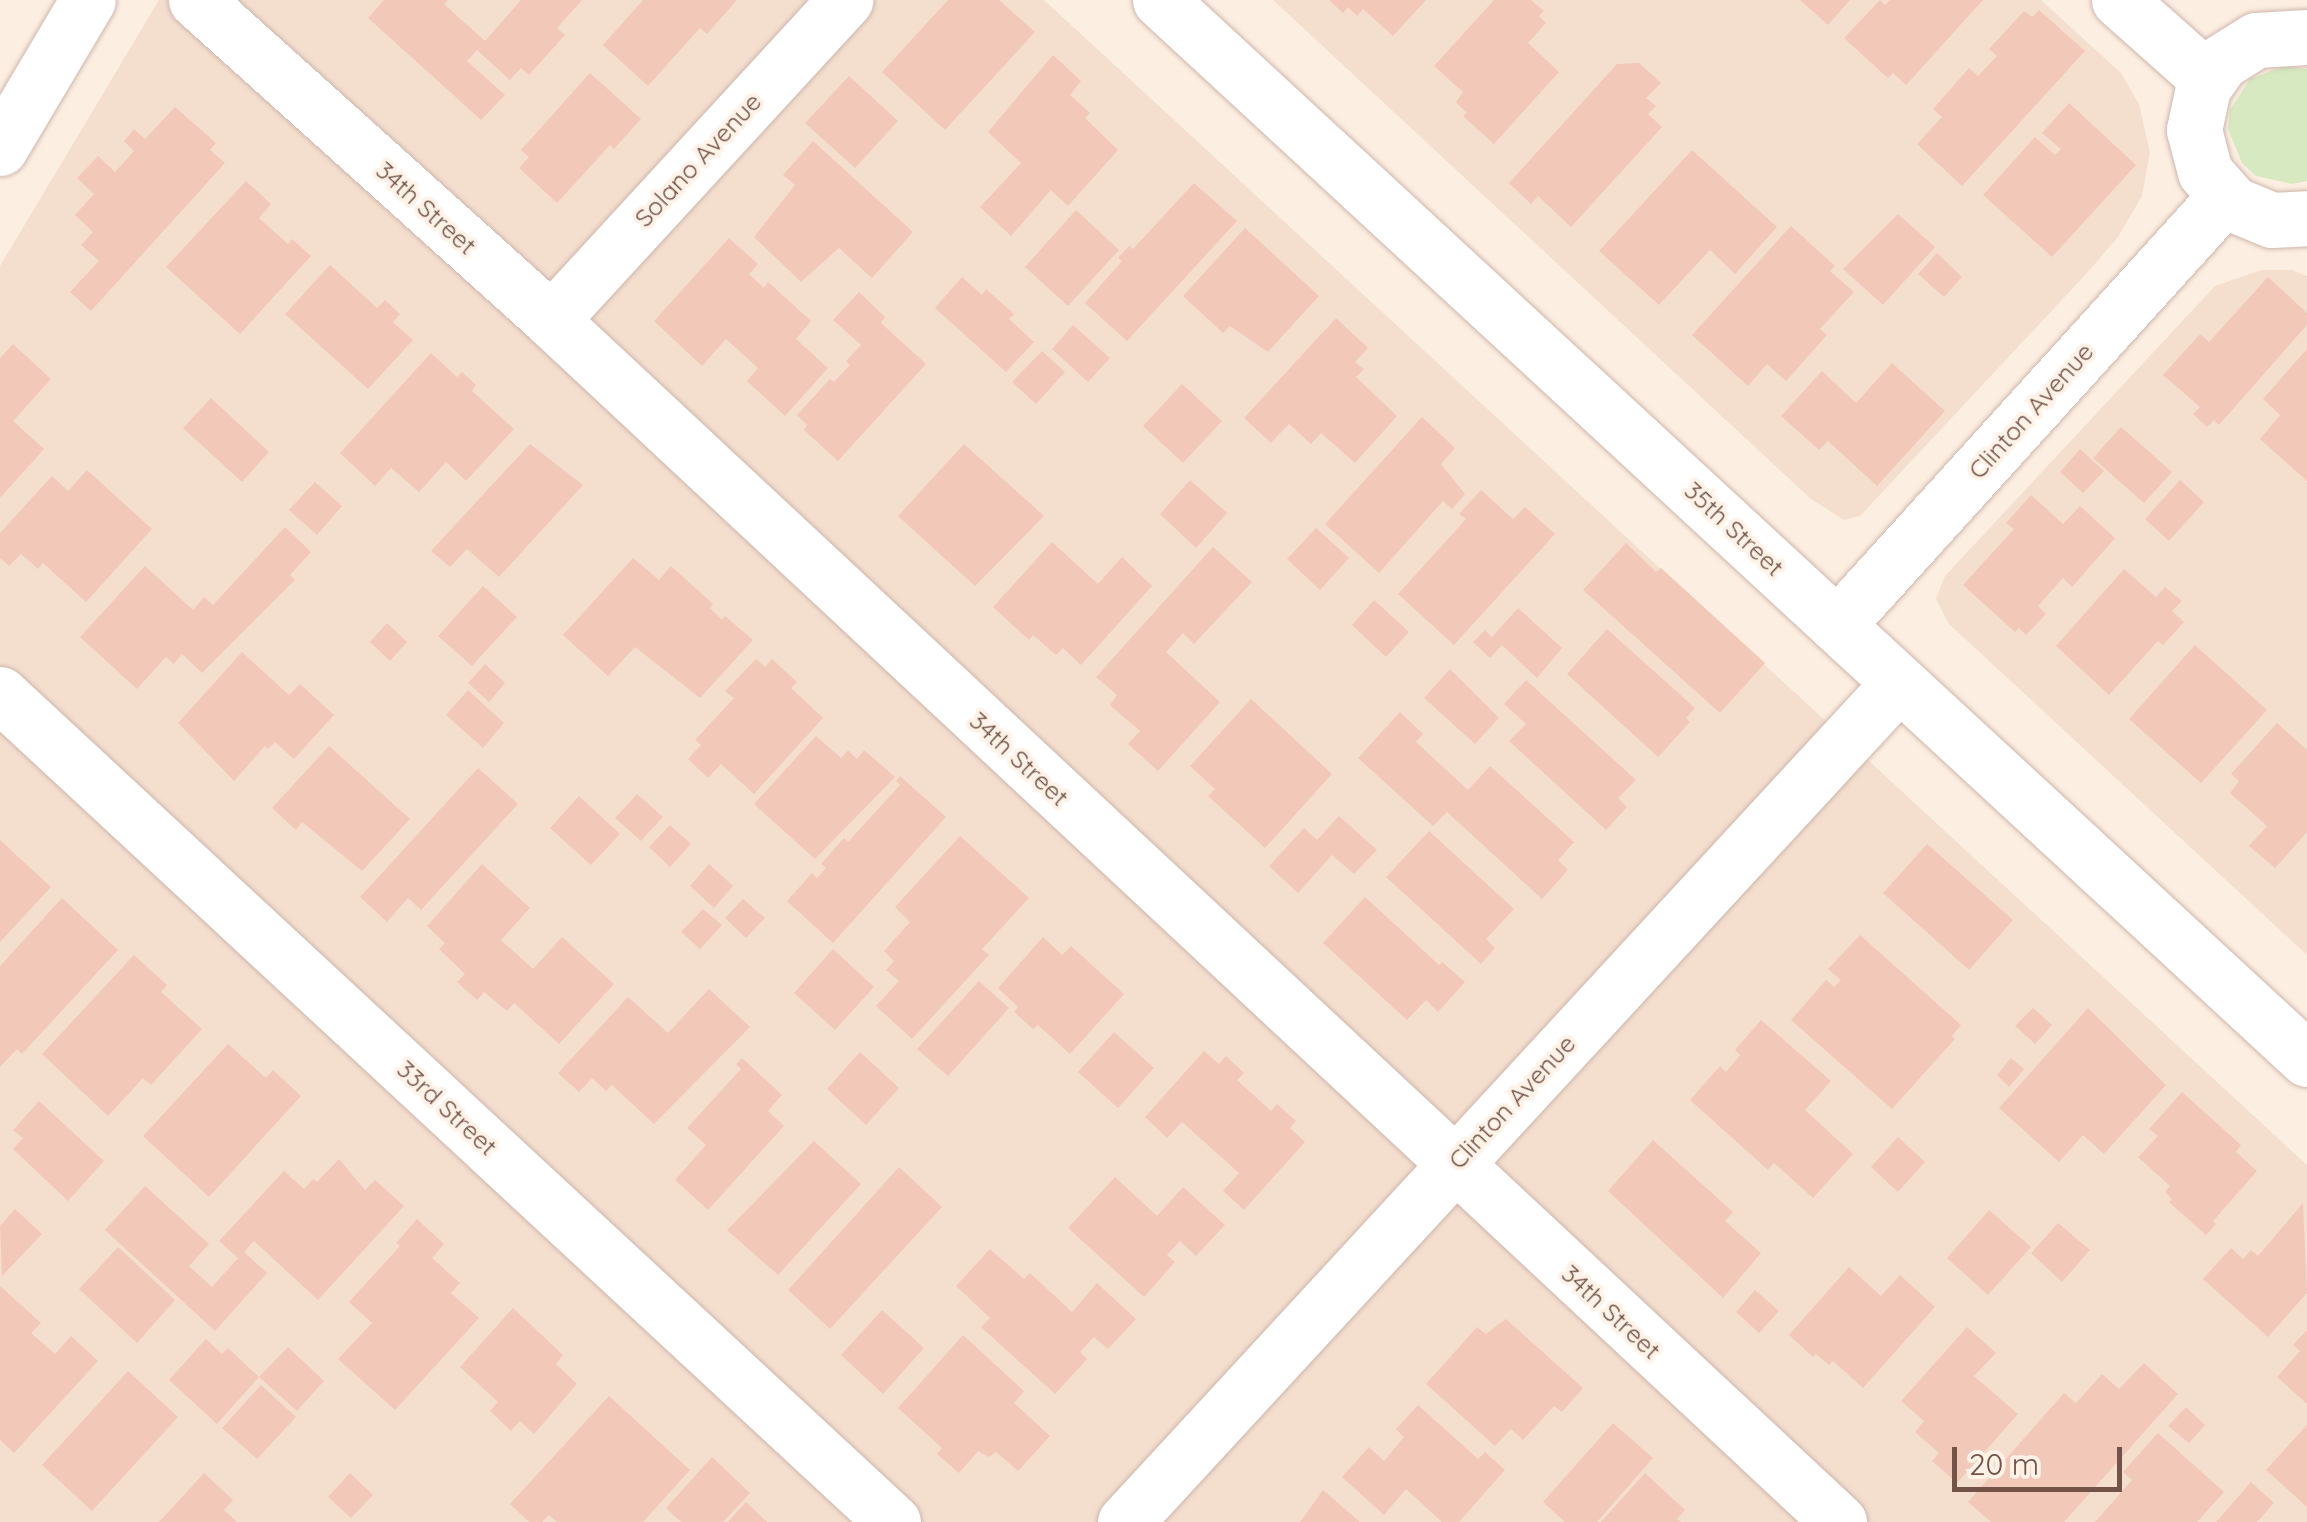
<!DOCTYPE html>
<html>
<head>
<meta charset="utf-8">
<style>
  body { margin:0 }
  #map { position:relative; width:2307px; height:1522px; overflow:hidden; background:#fceee1; font-family:Quicksand,sans-serif }
  div>[style] { position:absolute }
  .residential>* { inset:0; background:#f4dfcf }
  .green>* { inset:0; background:#d6e9c0 }
  .building>* { inset:0; background:#f2c8b8 }
  .roads { filter:drop-shadow(0 0 2px #cfb6ab) drop-shadow(0 0 2px #cfb6ab) }
  .minor>* { height:55px; margin:-27.5px; padding:0 27.5px; transform-origin:27.5px; border-radius:27.5px; background:#fff }
  .tertiary>* { height:55px; margin:-27.5px; padding:0 27.5px; transform-origin:27.5px; border-radius:27.5px; background:#fff }
  span { translate:-50% -50%; white-space:nowrap; text-align:center; line-height:1.15; -webkit-text-stroke:8px #fff2e7; paint-order:stroke }
  .street-label { font-size:25px; color:#735248 }
  .scale { position:absolute; left:1952px; top:1447px; width:170px; height:45px; box-sizing:border-box; border:5px solid #735248; border-top:0; padding-left:12px; font-size:30px; line-height:35px; white-space:nowrap; color:#735248; -webkit-text-stroke:8px #fff2e7; paint-order:stroke }
</style>
</head>
<body>
<div id="map">
  <div class="residential">
    <div style="clip-path:polygon(159px 0,1044px 0,2307px 1165px,2307px 1522px,0 1522px,0 266px)"></div>
    <div style="clip-path:polygon(1273px 0,2041px 0,2121px 73px,2139px 104px,2150px 152px,2142px 196px,2118px 237px,2087px 273px,1860px 516px,1844px 520px,1811px 499px)"></div>
    <div style="clip-path:polygon(2261px 270px,2292px 270px,2307px 276px,2307px 955px,1949px 624px,1936px 599px,1945px 576px,2215px 286px)"></div>
  </div>
  <div class="green">
    <div style="clip-path:polygon(2284px 66px,2307px 69px,2307px 181px,2292px 184px,2256px 176px,2242px 163px,2228px 129px,2230px 110px,2250px 79px)"></div>
  </div>
  <div class="building">
    <div style="clip-path:polygon(384px 0,448px 0,444px 4px,485px 41px,521px 0,582px 0,557px 28px,565px 35px,529px 75px,521px 68px,510px 80px,477px 50px,467px 61px,505px 95px,481px 120px,368px 18px)"></div>
    <div style="clip-path:polygon(643px 0,737px 0,707px 34px,700px 28px,648px 86px,603px 45px)"></div>
    <div style="clip-path:polygon(948px 0,999px 0,1035px 32px,945px 130px,882px 72px)"></div>
    <div style="clip-path:polygon(1329px 0,1426px 0,1393px 36px,1363px 9px,1357px 16px,1348px 7px,1343px 13px)"></div>
    <div style="clip-path:polygon(1494px 0,1531px 0,1544px 11px,1539px 16px,1546px 23px,1528px 43px,1559px 72px,1494px 144px,1463px 116px,1467px 113px,1456px 102px,1463px 92px,1434px 66px)"></div>
    <div style="clip-path:polygon(1800px 0,1850px 0,1828px 25px)"></div>
    <div style="clip-path:polygon(1880px 0,1885px 5px,1890px 0,1983px 0,1906px 85px,1893px 73px,1888px 78px,1844px 38px)"></div>
    <div style="clip-path:polygon(2039px 10px,2085px 51px,1962px 186px,1917px 144px,1942px 117px,1933px 109px,1969px 68px,1978px 76px,1997px 56px,1989px 49px,2024px 11px,2032px 17px)"></div>
    <div style="clip-path:polygon(1053px 55px,1081px 81px,1070px 95px,1090px 113px,1085px 118px,1118px 150px,1068px 206px,1051px 190px,1011px 236px,980px 207px,1021px 163px,988px 132px)"></div>
    <div style="clip-path:polygon(1639px 63px,1661px 83px,1646px 98px,1656px 106px,1648px 114px,1662px 127px,1571px 227px,1538px 196px,1531px 204px,1509px 183px,1617px 64px)"></div>
    <div style="clip-path:polygon(590px 73px,641px 119px,614px 149px,610px 145px,557px 203px,519px 168px,529px 157px,521px 150px)"></div>
    <div style="clip-path:polygon(849px 76px,898px 121px,855px 168px,805px 123px)"></div>
    <div style="clip-path:polygon(2069px 103px,2136px 165px,2052px 257px,1983px 195px,2035px 137px,2055px 155px,2061px 149px,2042px 133px)"></div>
    <div style="clip-path:polygon(175px 107px,216px 143px,210px 150px,225px 163px,91px 311px,70px 292px,99px 261px,81px 245px,93px 232px,75px 215px,94px 194px,77px 178px,98px 156px,115px 172px,134px 151px,124px 141px,134px 129px,145px 139px)"></div>
    <div style="clip-path:polygon(813px 141px,913px 232px,872px 278px,839px 248px,801px 282px,754px 237px,795px 185px,783px 175px)"></div>
    <div style="clip-path:polygon(1692px 150px,1777px 227px,1735px 274px,1710px 250px,1659px 305px,1599px 251px)"></div>
    <div style="clip-path:polygon(246px 181px,271px 204px,259px 218px,288px 244px,292px 239px,311px 256px,240px 334px,166px 267px)"></div>
    <div style="clip-path:polygon(1194px 183px,1237px 221px,1127px 341px,1085px 303px,1122px 261px,1118px 258px,1129px 246px,1133px 249px)"></div>
    <div style="clip-path:polygon(1076px 210px,1119px 250px,1068px 306px,1025px 267px)"></div>
    <div style="clip-path:polygon(1898px 214px,1935px 247px,1883px 305px,1843px 269px)"></div>
    <div style="clip-path:polygon(1791px 226px,1835px 266px,1830px 271px,1854px 292px,1820px 329px,1827px 335px,1786px 381px,1767px 364px,1748px 386px,1692px 335px)"></div>
    <div style="clip-path:polygon(1245px 228px,1319px 296px,1268px 352px,1230px 326px,1223px 333px,1183px 296px)"></div>
    <div style="clip-path:polygon(729px 238px,758px 264px,749px 274px,764px 288px,768px 282px,811px 321px,796px 339px,828px 368px,785px 416px,747px 381px,758px 368px,726px 339px,702px 366px,654px 321px)"></div>
    <div style="clip-path:polygon(1937px 253px,1962px 277px,1944px 297px,1918px 274px)"></div>
    <div style="clip-path:polygon(330px 265px,377px 308px,385px 300px,400px 314px,393px 322px,413px 340px,368px 389px,285px 314px)"></div>
    <div style="clip-path:polygon(962px 277px,982px 295px,986px 289px,1014px 314px,1009px 319px,1034px 342px,1006px 372px,935px 308px)"></div>
    <div style="clip-path:polygon(2268px 277px,2307px 313px,2307px 325px,2219px 425px,2214px 420px,2207px 427px,2193px 414px,2200px 407px,2163px 375px,2200px 334px,2209px 342px)"></div>
    <div style="clip-path:polygon(859px 292px,885px 317px,881px 323px,926px 364px,838px 461px,804px 430px,807px 425px,797px 415px,830px 379px,834px 382px,850px 365px,846px 361px,861px 345px,833px 320px)"></div>
    <div style="clip-path:polygon(1336px 318px,1368px 348px,1355px 362px,1364px 369px,1356px 377px,1397px 416px,1355px 463px,1321px 433px,1311px 444px,1289px 424px,1271px 443px,1244px 418px)"></div>
    <div style="clip-path:polygon(1073px 325px,1110px 358px,1088px 382px,1052px 349px)"></div>
    <div style="clip-path:polygon(13px 344px,51px 379px,13px 421px,44px 449px,0 498px,0 358px)"></div>
    <div style="clip-path:polygon(2307px 349px,2307px 481px,2260px 439px,2280px 415px,2263px 399px)"></div>
    <div style="clip-path:polygon(1042px 351px,1065px 372px,1036px 404px,1012px 382px)"></div>
    <div style="clip-path:polygon(431px 353px,457px 377px,462px 372px,476px 385px,472px 391px,514px 429px,466px 481px,446px 462px,419px 492px,391px 468px,375px 486px,340px 453px)"></div>
    <div style="clip-path:polygon(1892px 363px,1945px 411px,1877px 486px,1828px 441px,1819px 450px,1781px 416px,1822px 371px,1856px 403px)"></div>
    <div style="clip-path:polygon(1182px 384px,1222px 421px,1183px 463px,1143px 426px)"></div>
    <div style="clip-path:polygon(211px 398px,269px 452px,242px 482px,183px 428px)"></div>
    <div style="clip-path:polygon(1422px 417px,1455px 448px,1441px 464px,1465px 494px,1452px 509px,1443px 501px,1379px 573px,1325px 524px)"></div>
    <div style="clip-path:polygon(2121px 427px,2172px 472px,2144px 503px,2093px 458px)"></div>
    <div style="clip-path:polygon(530px 444px,583px 485px,499px 577px,467px 549px,450px 567px,431px 551px)"></div>
    <div style="clip-path:polygon(964px 444px,1044px 516px,975px 586px,898px 516px)"></div>
    <div style="clip-path:polygon(2080px 449px,2104px 471px,2083px 493px,2060px 472px)"></div>
    <div style="clip-path:polygon(87px 470px,152px 529px,86px 602px,43px 563px,38px 569px,21px 554px,9px 566px,0 558px,0 533px,52px 476px,68px 491px)"></div>
    <div style="clip-path:polygon(1190px 480px,1227px 513px,1196px 548px,1160px 514px)"></div>
    <div style="clip-path:polygon(2180px 480px,2204px 502px,2169px 541px,2145px 519px)"></div>
    <div style="clip-path:polygon(315px 482px,342px 506px,317px 535px,289px 510px)"></div>
    <div style="clip-path:polygon(1481px 490px,1513px 519px,1525px 507px,1555px 534px,1454px 645px,1398px 594px,1466px 519px,1459px 514px)"></div>
    <div style="clip-path:polygon(2031px 495px,2063px 524px,2080px 506px,2115px 538px,2072px 587px,2063px 578px,2038px 606px,2046px 614px,2026px 635px,2019px 628px,2015px 632px,1963px 585px,2014px 529px,2006px 523px)"></div>
    <div style="clip-path:polygon(285px 527px,311px 552px,290px 575px,295px 580px,202px 673px,182px 654px,174px 664px,166px 657px,137px 689px,80px 637px,145px 566px,193px 610px,204px 597px,213px 605px)"></div>
    <div style="clip-path:polygon(1316px 528px,1349px 558px,1320px 590px,1287px 559px)"></div>
    <div style="clip-path:polygon(1052px 542px,1098px 584px,1122px 557px,1152px 586px,1081px 665px,1063px 648px,1056px 655px,1033px 635px,1029px 640px,993px 607px)"></div>
    <div style="clip-path:polygon(1626px 543px,1656px 572px,1661px 568px,1765px 663px,1720px 713px,1583px 590px)"></div>
    <div style="clip-path:polygon(1213px 547px,1252px 582px,1194px 644px,1183px 633px,1166px 652px,1220px 702px,1158px 771px,1128px 744px,1140px 731px,1110px 705px,1117px 695px,1096px 677px)"></div>
    <div style="clip-path:polygon(633px 558px,659px 580px,671px 566px,713px 604px,710px 608px,722px 620px,725px 616px,753px 640px,700px 698px,635px 647px,608px 676px,563px 635px)"></div>
    <div style="clip-path:polygon(2124px 569px,2156px 597px,2165px 587px,2182px 601px,2172px 611px,2184px 622px,2163px 645px,2158px 641px,2109px 695px,2056px 646px)"></div>
    <div style="clip-path:polygon(483px 586px,517px 617px,472px 666px,438px 636px)"></div>
    <div style="clip-path:polygon(1374px 600px,1409px 632px,1386px 657px,1352px 625px)"></div>
    <div style="clip-path:polygon(1518px 608px,1562px 648px,1537px 678px,1502px 645px,1490px 658px,1473px 642px,1485px 630px,1492px 637px)"></div>
    <div style="clip-path:polygon(387px 623px,407px 642px,390px 661px,370px 642px)"></div>
    <div style="clip-path:polygon(1607px 629px,1695px 708px,1686px 718px,1690px 722px,1658px 757px,1567px 674px)"></div>
    <div style="clip-path:polygon(2195px 645px,2267px 710px,2201px 783px,2129px 719px)"></div>
    <div style="clip-path:polygon(242px 652px,289px 695px,300px 684px,334px 715px,294px 759px,275px 742px,268px 749px,265px 746px,234px 781px,178px 723px)"></div>
    <div style="clip-path:polygon(756px 659px,765px 667px,772px 659px,797px 682px,791px 688px,823px 718px,754px 794px,721px 764px,708px 778px,688px 759px,701px 745px,695px 740px,734px 698px,725px 691px)"></div>
    <div style="clip-path:polygon(485px 664px,505px 683px,489px 702px,468px 683px)"></div>
    <div style="clip-path:polygon(1450px 669px,1499px 718px,1475px 744px,1424px 698px)"></div>
    <div style="clip-path:polygon(1526px 680px,1636px 780px,1618px 798px,1627px 807px,1606px 830px,1509px 741px,1526px 724px,1504px 704px)"></div>
    <div style="clip-path:polygon(468px 690px,504px 723px,483px 748px,446px 715px)"></div>
    <div style="clip-path:polygon(1251px 699px,1332px 774px,1265px 848px,1208px 796px,1215px 789px,1190px 766px)"></div>
    <div style="clip-path:polygon(1400px 712px,1423px 734px,1416px 742px,1468px 790px,1490px 766px,1574px 842px,1558px 860px,1568px 870px,1542px 899px,1447px 812px,1433px 826px,1358px 758px)"></div>
    <div style="clip-path:polygon(2277px 723px,2307px 750px,2307px 832px,2275px 868px,2249px 846px,2267px 826px,2230px 793px,2239px 781px,2231px 774px)"></div>
    <div style="clip-path:polygon(816px 736px,841px 758px,848px 750px,857px 759px,864px 750px,895px 777px,815px 859px,754px 804px)"></div>
    <div style="clip-path:polygon(329px 746px,410px 819px,362px 871px,302px 822px,296px 830px,272px 808px)"></div>
    <div style="clip-path:polygon(478px 768px,518px 804px,421px 910px,408px 898px,387px 922px,360px 897px)"></div>
    <div style="clip-path:polygon(900px 776px,946px 817px,833px 943px,787px 901px,812px 873px,817px 878px,826px 868px,821px 864px,844px 838px,848px 842px,900px 785px,896px 781px)"></div>
    <div style="clip-path:polygon(637px 794px,663px 817px,641px 841px,615px 818px)"></div>
    <div style="clip-path:polygon(579px 796px,620px 834px,591px 865px,550px 828px)"></div>
    <div style="clip-path:polygon(1339px 816px,1377px 850px,1354px 874px,1332px 855px,1298px 893px,1269px 866px,1304px 828px,1317px 840px)"></div>
    <div style="clip-path:polygon(670px 825px,691px 844px,670px 867px,649px 847px)"></div>
    <div style="clip-path:polygon(1429px 831px,1514px 909px,1486px 939px,1495px 948px,1481px 964px,1386px 877px)"></div>
    <div style="clip-path:polygon(960px 836px,1029px 898px,982px 949px,989px 955px,912px 1039px,876px 1006px,899px 981px,886px 970px,894px 961px,884px 951px,910px 922px,895px 907px)"></div>
    <div style="clip-path:polygon(0 840px,51px 887px,0 942px)"></div>
    <div style="clip-path:polygon(1927px 844px,2013px 920px,1969px 970px,1883px 893px)"></div>
    <div style="clip-path:polygon(482px 864px,530px 908px,501px 940px,533px 969px,562px 937px,614px 984px,559px 1044px,514px 1003px,507px 1011px,484px 992px,477px 1000px,457px 982px,465px 974px,439px 949px,445px 943px,427px 926px)"></div>
    <div style="clip-path:polygon(709px 864px,733px 886px,714px 908px,690px 886px)"></div>
    <div style="clip-path:polygon(1365px 897px,1439px 965px,1442px 962px,1465px 982px,1438px 1012px,1426px 1000px,1407px 1020px,1323px 943px)"></div>
    <div style="clip-path:polygon(62px 898px,118px 950px,22px 1054px,17px 1049px,0 1067px,0 966px)"></div>
    <div style="clip-path:polygon(743px 899px,765px 918px,746px 938px,725px 918px)"></div>
    <div style="clip-path:polygon(703px 909px,722px 925px,700px 949px,681px 932px)"></div>
    <div style="clip-path:polygon(1860px 935px,1961px 1025px,1952px 1036px,1955px 1039px,1892px 1109px,1791px 1020px,1826px 980px,1834px 987px,1841px 980px,1828px 969px)"></div>
    <div style="clip-path:polygon(1043px 937px,1062px 955px,1071px 946px,1124px 994px,1070px 1054px,1038px 1025px,1033px 1029px,1014px 1012px,1018px 1007px,998px 988px)"></div>
    <div style="clip-path:polygon(833px 949px,874px 987px,835px 1030px,794px 993px)"></div>
    <div style="clip-path:polygon(134px 955px,167px 985px,161px 992px,202px 1029px,151px 1085px,143px 1078px,108px 1116px,42px 1054px)"></div>
    <div style="clip-path:polygon(979px 981px,1009px 1008px,948px 1076px,917px 1049px)"></div>
    <div style="clip-path:polygon(709px 989px,750px 1027px,654px 1124px,612px 1085px,606px 1091px,592px 1078px,579px 1092px,558px 1073px,628px 997px,668px 1033px)"></div>
    <div style="clip-path:polygon(2033px 1008px,2052px 1025px,2035px 1044px,2015px 1026px)"></div>
    <div style="clip-path:polygon(2088px 1008px,2166px 1085px,2104px 1154px,2083px 1135px,2059px 1162px,1999px 1108px)"></div>
    <div style="clip-path:polygon(1761px 1020px,1831px 1081px,1805px 1110px,1853px 1154px,1813px 1198px,1774px 1163px,1768px 1170px,1690px 1100px,1720px 1066px,1726px 1072px,1740px 1055px,1735px 1050px)"></div>
    <div style="clip-path:polygon(1114px 1032px,1154px 1068px,1118px 1108px,1078px 1072px)"></div>
    <div style="clip-path:polygon(228px 1044px,266px 1078px,273px 1070px,301px 1096px,209px 1197px,143px 1136px)"></div>
    <div style="clip-path:polygon(1204px 1051px,1219px 1064px,1226px 1056px,1244px 1073px,1237px 1080px,1271px 1111px,1277px 1104px,1296px 1121px,1290px 1128px,1305px 1142px,1244px 1210px,1223px 1191px,1239px 1173px,1182px 1122px,1167px 1138px,1145px 1117px)"></div>
    <div style="clip-path:polygon(860px 1052px,899px 1088px,866px 1125px,827px 1089px)"></div>
    <div style="clip-path:polygon(742px 1058px,782px 1095px,768px 1111px,784px 1126px,708px 1210px,675px 1180px,706px 1145px,687px 1128px,741px 1069px,736px 1064px)"></div>
    <div style="clip-path:polygon(2011px 1058px,2024px 1069px,2009px 1087px,1997px 1075px)"></div>
    <div style="clip-path:polygon(2182px 1092px,2241px 1145px,2236px 1152px,2257px 1171px,2213px 1221px,2216px 1224px,2206px 1235px,2169px 1202px,2172px 1199px,2165px 1192px,2170px 1186px,2138px 1157px,2158px 1136px,2149px 1129px)"></div>
    <div style="clip-path:polygon(39px 1101px,104px 1161px,68px 1201px,13px 1149px,23px 1138px,13px 1130px)"></div>
    <div style="clip-path:polygon(1898px 1137px,1925px 1162px,1898px 1192px,1871px 1167px)"></div>
    <div style="clip-path:polygon(1653px 1140px,1733px 1212px,1725px 1221px,1761px 1253px,1723px 1298px,1608px 1191px)"></div>
    <div style="clip-path:polygon(814px 1141px,861px 1184px,778px 1275px,727px 1230px)"></div>
    <div style="clip-path:polygon(339px 1159px,365px 1190px,375px 1180px,404px 1206px,318px 1300px,254px 1241px,244px 1252px,267px 1273px,215px 1331px,105px 1230px,145px 1186px,209px 1244px,189px 1266px,212px 1287px,238px 1258px,219px 1241px,284px 1171px,304px 1189px,313px 1179px,317px 1182px)"></div>
    <div style="clip-path:polygon(899px 1167px,942px 1207px,830px 1329px,788px 1290px)"></div>
    <div style="clip-path:polygon(1115px 1177px,1157px 1216px,1183px 1187px,1225px 1225px,1196px 1256px,1180px 1241px,1167px 1255px,1175px 1262px,1144px 1297px,1068px 1228px)"></div>
    <div style="clip-path:polygon(2303px 1203px,2307px 1293px,2268px 1337px,2203px 1279px,2231px 1248px,2243px 1259px,2251px 1250px,2258px 1256px)"></div>
    <div style="clip-path:polygon(15px 1209px,42px 1234px,2px 1276px,0 1226px)"></div>
    <div style="clip-path:polygon(1989px 1210px,2031px 1247px,1988px 1295px,1947px 1258px)"></div>
    <div style="clip-path:polygon(417px 1219px,444px 1244px,432px 1258px,460px 1283px,451px 1293px,479px 1318px,395px 1410px,338px 1359px,372px 1323px,349px 1302px,400px 1246px,396px 1243px)"></div>
    <div style="clip-path:polygon(2058px 1223px,2090px 1250px,2062px 1282px,2031px 1253px)"></div>
    <div style="clip-path:polygon(118px 1247px,175px 1300px,137px 1343px,79px 1289px)"></div>
    <div style="clip-path:polygon(990px 1249px,1024px 1279px,1030px 1273px,1072px 1312px,1097px 1283px,1136px 1319px,1108px 1349px,1094px 1337px,1080px 1352px,1087px 1359px,1055px 1394px,981px 1327px,990px 1318px,956px 1286px)"></div>
    <div style="clip-path:polygon(1849px 1267px,1881px 1296px,1900px 1275px,1935px 1307px,1863px 1388px,1833px 1361px,1829px 1365px,1816px 1354px,1813px 1357px,1789px 1335px)"></div>
    <div style="clip-path:polygon(0 1286px,41px 1323px,31px 1333px,55px 1354px,71px 1336px,98px 1361px,14px 1453px,0 1440px)"></div>
    <div style="clip-path:polygon(1755px 1290px,1779px 1311px,1759px 1333px,1736px 1312px)"></div>
    <div style="clip-path:polygon(513px 1308px,563px 1355px,556px 1364px,577px 1384px,534px 1434px,520px 1421px,511px 1431px,490px 1411px,498px 1402px,460px 1367px)"></div>
    <div style="clip-path:polygon(882px 1310px,924px 1348px,883px 1394px,841px 1355px)"></div>
    <div style="clip-path:polygon(1506px 1319px,1583px 1388px,1562px 1412px,1554px 1406px,1523px 1440px,1511px 1429px,1495px 1446px,1426px 1384px,1477px 1327px,1486px 1334px)"></div>
    <div style="clip-path:polygon(1967px 1327px,1996px 1353px,1974px 1376px,2018px 1414px,1957px 1483px,1932px 1461px,1939px 1453px,1915px 1432px,1924px 1421px,1901px 1401px)"></div>
    <div style="clip-path:polygon(2307px 1330px,2307px 1404px,2277px 1377px,2300px 1351px,2293px 1345px)"></div>
    <div style="clip-path:polygon(963px 1335px,1024px 1391px,1014px 1403px,1050px 1436px,1018px 1471px,996px 1452px,989px 1457px,978px 1451px,959px 1473px,937px 1454px,942px 1448px,898px 1408px)"></div>
    <div style="clip-path:polygon(206px 1339px,222px 1354px,228px 1348px,259px 1377px,217px 1424px,169px 1380px)"></div>
    <div style="clip-path:polygon(288px 1347px,324px 1381px,297px 1411px,259px 1377px)"></div>
    <div style="clip-path:polygon(2144px 1363px,2178px 1394px,2064px 1522px,1991px 1522px,1968px 1502px,2064px 1393px,2076px 1403px,2102px 1374px,2119px 1389px)"></div>
    <div style="clip-path:polygon(128px 1371px,178px 1417px,92px 1511px,42px 1465px)"></div>
    <div style="clip-path:polygon(261px 1385px,296px 1417px,257px 1459px,222px 1428px)"></div>
    <div style="clip-path:polygon(609px 1396px,690px 1470px,643px 1522px,557px 1522px,549px 1515px,542px 1522px,529px 1522px,510px 1504px)"></div>
    <div style="clip-path:polygon(1418px 1405px,1478px 1459px,1485px 1452px,1505px 1470px,1459px 1522px,1442px 1522px,1406px 1489px,1384px 1515px,1342px 1477px,1369px 1447px,1384px 1461px,1404px 1437px,1396px 1429px)"></div>
    <div style="clip-path:polygon(2186px 1407px,2205px 1425px,2189px 1443px,2168px 1426px)"></div>
    <div style="clip-path:polygon(1613px 1423px,1653px 1458px,1597px 1522px,1565px 1522px,1543px 1502px)"></div>
    <div style="clip-path:polygon(2307px 1425px,2307px 1507px,2266px 1470px)"></div>
    <div style="clip-path:polygon(2158px 1433px,2224px 1492px,2197px 1522px,2095px 1522px,2132px 1480px,2123px 1472px)"></div>
    <div style="clip-path:polygon(712px 1457px,750px 1493px,723px 1522px,681px 1522px,666px 1508px)"></div>
    <div style="clip-path:polygon(204px 1473px,233px 1500px,224px 1510px,237px 1522px,159px 1522px)"></div>
    <div style="clip-path:polygon(350px 1473px,373px 1495px,351px 1518px,328px 1497px)"></div>
    <div style="clip-path:polygon(1645px 1473px,1685px 1510px,1677px 1519px,1681px 1522px,1601px 1522px)"></div>
    <div style="clip-path:polygon(2251px 1482px,2274px 1503px,2257px 1522px,2216px 1522px)"></div>
    <div style="clip-path:polygon(1323px 1490px,1360px 1522px,1300px 1522px)"></div>
    <div style="clip-path:polygon(746px 1502px,767px 1522px,728px 1522px)"></div>
  </div>
  <div class="roads">
    <div class="minor">
      <div style="left:196px;top:0;width:478px;rotate:42deg"></div>
      <div style="left:551px;top:320px;width:1762px;rotate:43.02deg"></div>
      <div style="left:2119px;top:0;width:118px;rotate:41.6deg"></div>
      <div style="left:2307px;top:37px;width:51px;rotate:176.6deg"></div>
      <div style="left:2256px;top:40px;width:41px;rotate:147.8deg"></div>
      <div style="left:2221px;top:62px;width:32px;rotate:125deg"></div>
      <div style="left:2203px;top:88px;width:43px;rotate:102.1deg"></div>
      <div style="left:2194px;top:130px;width:43px;rotate:75.3deg"></div>
      <div style="left:2205px;top:172px;width:43px;rotate:48.8deg"></div>
      <div style="left:2233px;top:204px;width:42px;rotate:22.3deg"></div>
      <div style="left:2272px;top:220px;width:35px;rotate:-3deg"></div>
      <div style="left:551px;top:320px;width:435px;rotate:-47.4deg"></div>
      <div style="left:1837px;top:625px;width:578px;rotate:-47.81deg"></div>
      <div style="left:0;top:694px;width:1218px;rotate:42.84deg"></div>
      <div style="left:1125px;top:1522px;width:1141px;rotate:-47.31deg"></div>
    </div>
    <div class="tertiary">
      <div style="left:1160px;top:0;width:1561px;rotate:42.72deg"></div>
      <div style="left:0;top:148px;width:172px;rotate:-59.3deg"></div>
    </div>
  </div>
  <div class="street-label">
    <span style="left:698px;top:160px;rotate:-47deg">Solano Avenue</span>
    <span style="left:426px;top:208px;rotate:42deg">34th Street</span>
    <span style="left:2031px;top:411px;rotate:-48deg">Clinton Avenue</span>
    <span style="left:1734px;top:529px;rotate:43deg">35th Street</span>
    <span style="left:1019px;top:759px;rotate:43deg">34th Street</span>
    <span style="left:1512px;top:1102px;rotate:-47deg">Clinton Avenue</span>
    <span style="left:447px;top:1108px;rotate:43deg">33rd Street</span>
    <span style="left:1611px;top:1312px;rotate:43deg">34th Street</span>
  </div>
  <div class="scale">20 m</div>
</div>
</body>
</html>
